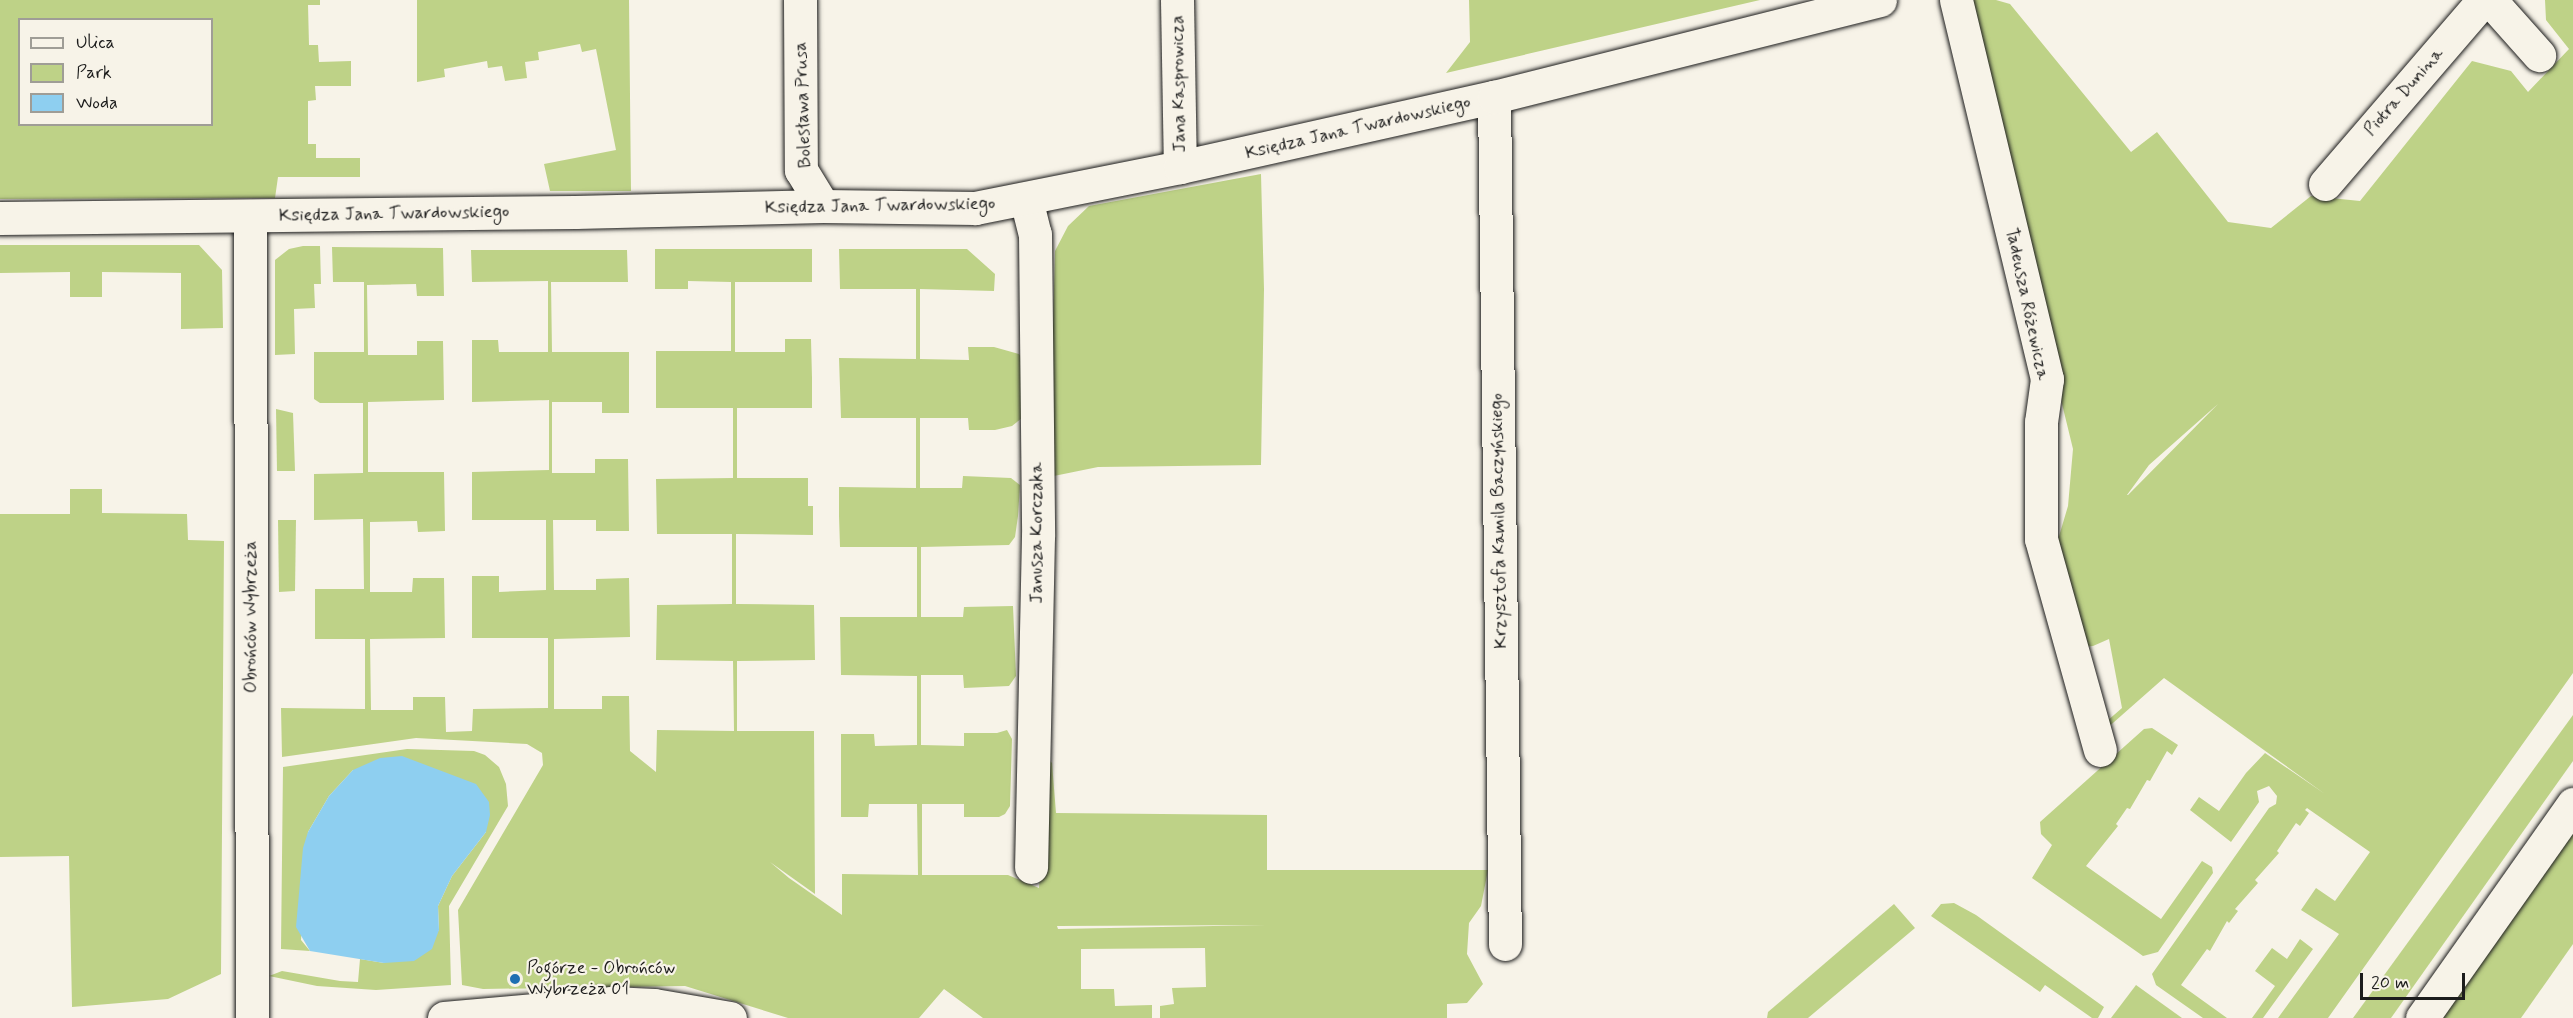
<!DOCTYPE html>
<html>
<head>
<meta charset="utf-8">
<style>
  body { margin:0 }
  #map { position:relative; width:2573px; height:1018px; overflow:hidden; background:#f7f3e8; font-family:Mynerve,sans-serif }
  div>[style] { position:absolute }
  .green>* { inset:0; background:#bed287 }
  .water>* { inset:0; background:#8ecff0 }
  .roads { filter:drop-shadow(0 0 2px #1c1c1c) drop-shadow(0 0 2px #1c1c1c) }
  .street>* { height:33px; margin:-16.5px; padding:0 16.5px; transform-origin:16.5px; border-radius:16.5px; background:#f7f3e8 }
  .secondary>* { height:33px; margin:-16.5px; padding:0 16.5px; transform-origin:16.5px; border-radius:16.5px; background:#f7f3e8 }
  .dots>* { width:16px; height:16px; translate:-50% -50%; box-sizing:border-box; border:3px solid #f7f3e8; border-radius:50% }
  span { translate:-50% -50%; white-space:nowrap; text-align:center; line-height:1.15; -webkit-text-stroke:4.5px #f7f3e8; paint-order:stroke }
  .street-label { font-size:18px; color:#1c1c1c }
  .poi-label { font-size:18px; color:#1c1c1c }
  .left { translate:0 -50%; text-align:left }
  .legend { position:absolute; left:18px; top:18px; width:195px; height:108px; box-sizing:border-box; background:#f7f3e8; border:2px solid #9f9d96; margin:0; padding:8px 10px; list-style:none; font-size:18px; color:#1c1c1c }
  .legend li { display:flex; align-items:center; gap:12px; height:30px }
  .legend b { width:30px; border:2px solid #9f9d96 }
  .scale { position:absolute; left:2360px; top:973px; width:105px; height:27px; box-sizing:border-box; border:3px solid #1c1c1c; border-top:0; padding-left:8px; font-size:18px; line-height:21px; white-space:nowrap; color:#1c1c1c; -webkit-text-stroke:4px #f7f3e8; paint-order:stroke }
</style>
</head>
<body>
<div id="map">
  <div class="green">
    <div style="clip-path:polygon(evenodd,0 0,320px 0,320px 5px,308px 5px,309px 45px,318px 45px,319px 62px,351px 61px,351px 86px,315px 86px,316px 100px,308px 101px,308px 144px,316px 144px,316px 158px,360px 158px,360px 177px,278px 177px,275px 198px,0 199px,0 0,20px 20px,212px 20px,212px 124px,20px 124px,20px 20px)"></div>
    <div style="clip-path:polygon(417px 0,629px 0,631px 191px,550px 191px,544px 164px,616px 150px,596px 49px,582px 52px,580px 44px,538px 52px,539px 60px,525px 62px,527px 78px,505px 81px,502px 66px,488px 68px,487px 61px,444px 69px,445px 77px,417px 82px)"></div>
    <div style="clip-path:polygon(1469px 0,1760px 0,1446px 73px,1470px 42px)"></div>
    <div style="clip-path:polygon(evenodd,1972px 0,1996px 0,2010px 4px,2131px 152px,2157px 132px,2228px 222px,2271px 228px,2311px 196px,2360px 201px,2472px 61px,2511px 71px,2528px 92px,2569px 49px,2546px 20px,2545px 0,2573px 0,2573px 673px,2328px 1018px,2278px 1018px,2339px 934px,2301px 910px,2316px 888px,2335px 901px,2370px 852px,2307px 808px,2305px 810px,2309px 813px,2300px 826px,2296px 823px,2277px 851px,2279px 853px,2255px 880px,2258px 883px,2235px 909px,2238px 911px,2229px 923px,2227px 921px,2210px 951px,2207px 949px,2181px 985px,2227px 1018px,2203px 1018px,2156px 985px,2152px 974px,2269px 808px,2276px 804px,2277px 796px,2269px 786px,2257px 791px,2259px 802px,2231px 842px,2190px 810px,2199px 797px,2219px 811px,2246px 773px,2265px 753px,2325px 794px,2164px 678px,2105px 730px,2099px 728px,2122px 708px,2109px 639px,2093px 646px,2072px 648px,2057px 543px,2068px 506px,2073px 449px,1979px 63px,1972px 0,2218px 404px,2128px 495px,2127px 495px,2149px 465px,2218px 404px)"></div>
    <div style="clip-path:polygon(1261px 174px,1264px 289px,1261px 465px,1098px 467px,1049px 477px,1055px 251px,1068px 226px,1089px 206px)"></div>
    <div style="clip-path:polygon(0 245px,199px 245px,222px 270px,223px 328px,181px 329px,181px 273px,102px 272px,102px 297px,70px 297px,70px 272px,0 273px)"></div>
    <div style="clip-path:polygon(303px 246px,320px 246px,321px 284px,314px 284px,315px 308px,294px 309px,295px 354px,275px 355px,275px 260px,289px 249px)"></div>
    <div style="clip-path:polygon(evenodd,332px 247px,443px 248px,444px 296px,417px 296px,416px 284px,367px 285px,368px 355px,417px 355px,417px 341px,443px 341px,444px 400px,368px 402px,368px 472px,444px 472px,445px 531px,418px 532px,417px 521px,370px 522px,370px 592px,412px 592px,413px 578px,444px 578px,445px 638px,370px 639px,371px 710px,413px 710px,413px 697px,445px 697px,446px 732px,472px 731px,473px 709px,548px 708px,548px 638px,472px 638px,472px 576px,499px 576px,499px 592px,546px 590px,546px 520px,472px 520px,472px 472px,549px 470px,549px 400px,472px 402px,472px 340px,498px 340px,499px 352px,548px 352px,548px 281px,472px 282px,471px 250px,627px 250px,628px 282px,551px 282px,552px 352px,629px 352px,629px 413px,602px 413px,602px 402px,552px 402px,552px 473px,595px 473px,595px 459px,628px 459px,629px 531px,596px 531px,596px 520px,553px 520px,554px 590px,596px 590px,596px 579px,629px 578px,630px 637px,554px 639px,554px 709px,602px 709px,602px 696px,629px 696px,630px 751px,656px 772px,657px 730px,734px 731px,733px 661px,656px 660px,657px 605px,732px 604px,732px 534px,657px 534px,656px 479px,733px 478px,733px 408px,656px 408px,656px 351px,731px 351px,731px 282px,688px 281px,688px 289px,655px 289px,655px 249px,812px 249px,812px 282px,735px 282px,735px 352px,785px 352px,785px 339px,811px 339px,812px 378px,812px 408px,737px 408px,737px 478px,808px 478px,808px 506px,813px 506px,813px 535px,736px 534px,736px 604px,814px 605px,815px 660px,737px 661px,737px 731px,814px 731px,815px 894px,770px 862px,789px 878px,842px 915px,842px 874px,918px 875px,917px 804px,869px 804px,868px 817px,841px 817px,841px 734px,874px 734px,875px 746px,917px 745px,917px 676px,841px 675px,840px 617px,917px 617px,917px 547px,840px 547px,839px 516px,839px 487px,916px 488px,916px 418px,841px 418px,839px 358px,916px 359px,916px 289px,840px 289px,839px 249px,967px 249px,995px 274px,994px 291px,920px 289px,920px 359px,969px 360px,968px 347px,994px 347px,1019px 354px,1024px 361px,1022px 418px,1012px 426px,995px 430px,969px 430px,968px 418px,920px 418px,920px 488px,962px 488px,963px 476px,1011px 478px,1020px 485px,1018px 516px,1015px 537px,1009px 545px,921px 547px,921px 617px,963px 617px,964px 607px,1013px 606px,1016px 676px,1009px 686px,964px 688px,963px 675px,921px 675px,921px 745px,964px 746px,964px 733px,997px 733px,1007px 730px,1012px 739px,1010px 806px,1005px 814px,999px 817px,964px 817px,964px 804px,922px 804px,922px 875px,1008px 875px,1039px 888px,1044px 817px,1044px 769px,1050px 761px,1052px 763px,1056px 813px,1267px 815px,1267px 870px,1488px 870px,1481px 906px,1469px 923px,1467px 954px,1483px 984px,1467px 1003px,1447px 1004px,1447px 1018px,1160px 1018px,1160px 1006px,1174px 1004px,1172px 988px,1206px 987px,1205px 948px,1081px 949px,1081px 989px,1114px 989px,1115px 1006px,1152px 1005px,1152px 1018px,983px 1018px,944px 989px,919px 1018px,788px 1018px,685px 986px,483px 989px,462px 985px,458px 910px,543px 765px,542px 753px,527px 744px,416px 738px,282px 757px,281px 708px,365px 709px,365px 639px,315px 639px,315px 589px,364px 589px,363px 519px,314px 520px,314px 474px,363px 473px,363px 403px,320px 403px,314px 399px,314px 352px,364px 352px,364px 282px,333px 282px,332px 247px,1266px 925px,1058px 929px,1057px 926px,1058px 926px,1266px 925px)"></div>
    <div style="clip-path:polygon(276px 409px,293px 413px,295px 471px,277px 471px)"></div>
    <div style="clip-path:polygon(70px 489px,102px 489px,102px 513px,187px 514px,188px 540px,224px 541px,221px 974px,168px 999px,72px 1007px,69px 856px,0 857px,0 514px,70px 514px)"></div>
    <div style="clip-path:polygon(278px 520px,296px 520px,295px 591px,279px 592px)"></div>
    <div style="clip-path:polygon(2573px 715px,2573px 761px,2391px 1018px,2353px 1018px)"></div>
    <div style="clip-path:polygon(2152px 728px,2178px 745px,2172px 755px,2167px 751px,2150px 781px,2147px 780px,2130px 809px,2127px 808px,2116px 824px,2118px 826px,2086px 866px,2161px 919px,2202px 861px,2212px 867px,2213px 873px,2158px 952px,2143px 956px,2032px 878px,2052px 845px,2041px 834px,2040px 822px,2144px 729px)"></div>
    <div style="clip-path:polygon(407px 749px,474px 751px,485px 755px,499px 767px,506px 784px,508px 806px,449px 906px,451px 985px,376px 990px,317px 986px,269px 976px,282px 971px,340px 981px,358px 982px,360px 959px,384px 963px,439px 930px,438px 906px,452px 876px,486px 832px,353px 770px,329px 796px,308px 832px,301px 940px,310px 951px,281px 949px,283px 767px)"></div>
    <div style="clip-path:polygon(2573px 829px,2573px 944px,2521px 1018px,2441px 1018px)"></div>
    <div style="clip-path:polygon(1954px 903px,1976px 915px,2104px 1007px,2098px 1018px,2092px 1018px,2045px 985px,2040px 992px,1931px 916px,1941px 904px)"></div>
    <div style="clip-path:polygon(1894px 904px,1915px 928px,1808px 1018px,1767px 1018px,1768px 1012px)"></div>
    <div style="clip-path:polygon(2300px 939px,2313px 949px,2263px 1018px,2252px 1018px,2275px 986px,2255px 971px,2272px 948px,2287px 959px)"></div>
    <div style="clip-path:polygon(2136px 985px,2182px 1018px,2111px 1018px)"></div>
  </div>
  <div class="water">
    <div style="clip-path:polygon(402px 756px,476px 784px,489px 802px,490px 815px,486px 832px,452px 876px,438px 906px,439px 930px,432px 949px,414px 961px,384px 963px,310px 951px,296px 927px,303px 848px,308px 832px,329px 796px,353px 770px,380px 758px)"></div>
  </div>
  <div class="roads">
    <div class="street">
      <div style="left:800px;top:0;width:170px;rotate:89.7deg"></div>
      <div style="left:801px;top:170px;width:42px;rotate:58.6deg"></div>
      <div style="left:1177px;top:0;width:167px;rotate:89deg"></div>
      <div style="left:1956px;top:0;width:390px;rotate:76.5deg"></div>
      <div style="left:2047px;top:379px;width:43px;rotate:97.9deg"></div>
      <div style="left:2041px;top:422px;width:117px;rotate:90deg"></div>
      <div style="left:2041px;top:539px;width:219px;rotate:74.4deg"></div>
      <div style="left:2490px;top:0;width:74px;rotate:48.3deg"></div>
      <div style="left:1494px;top:97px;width:847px;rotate:89.26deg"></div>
      <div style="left:2325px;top:184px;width:243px;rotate:-49.3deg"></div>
      <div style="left:1026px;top:199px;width:36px;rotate:76deg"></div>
      <div style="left:1035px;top:234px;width:302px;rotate:89.4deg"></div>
      <div style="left:1038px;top:536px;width:331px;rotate:91.2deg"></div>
      <div style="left:250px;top:216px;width:802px;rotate:89.86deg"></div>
      <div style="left:0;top:218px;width:575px;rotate:-0.6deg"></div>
      <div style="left:575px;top:212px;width:248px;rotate:-1.4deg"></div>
      <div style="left:823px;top:206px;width:152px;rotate:0.8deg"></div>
      <div style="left:975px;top:208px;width:209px;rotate:-11.3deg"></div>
      <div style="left:1180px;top:167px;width:322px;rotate:-12.6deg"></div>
      <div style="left:1494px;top:97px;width:398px;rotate:-14.1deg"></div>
      <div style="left:444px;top:1018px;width:168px;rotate:-5.1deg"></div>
      <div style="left:611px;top:1003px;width:43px;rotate:2.7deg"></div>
      <div style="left:654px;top:1005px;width:77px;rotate:9.7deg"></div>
    </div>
    <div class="secondary">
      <div style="left:2422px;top:1018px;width:262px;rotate:-54.8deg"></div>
    </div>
  </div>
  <div class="dots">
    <div style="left:515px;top:979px;background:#1f6fb2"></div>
  </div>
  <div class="street-label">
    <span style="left:1179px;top:84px;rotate:-91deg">Jana Kasprowicza</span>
    <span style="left:2404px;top:92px;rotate:-49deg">Piotra Dunina</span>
    <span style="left:803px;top:105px;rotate:-92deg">Bolesława Prusa</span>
    <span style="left:1358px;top:128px;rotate:-13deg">Księdza Jana Twardowskiego</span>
    <span style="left:880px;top:206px;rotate:-1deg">Księdza Jana Twardowskiego</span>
    <span style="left:394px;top:214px;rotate:-1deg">Księdza Jana Twardowskiego</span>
    <span style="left:2027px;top:304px;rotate:78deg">Tadeusza Różewicza</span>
    <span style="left:1499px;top:521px;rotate:-91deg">Krzysztofa Kamila Baczyńskiego</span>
    <span style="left:1037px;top:533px;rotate:-90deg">Janusza Korczaka</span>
    <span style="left:251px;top:617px;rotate:-90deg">Obrońców Wybrzeża</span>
  </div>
  <div class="poi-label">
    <span class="left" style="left:527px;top:979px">Pogórze - Obrońców<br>Wybrzeża 01</span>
  </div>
  <ul class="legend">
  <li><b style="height:8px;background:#f7f3e8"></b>Ulica</li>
  <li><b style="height:16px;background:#bed287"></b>Park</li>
  <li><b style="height:16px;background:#8ecff0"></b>Woda</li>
  </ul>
  <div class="scale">20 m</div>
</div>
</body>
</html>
